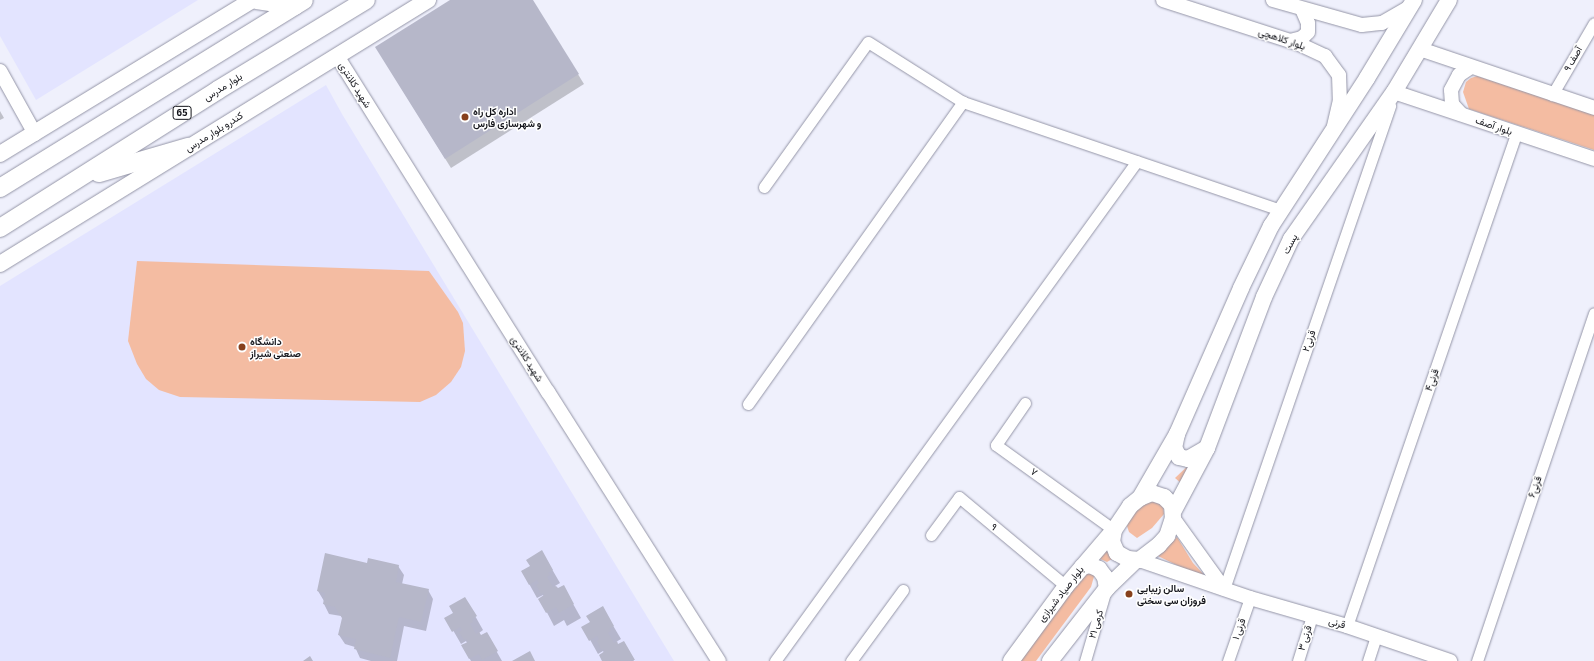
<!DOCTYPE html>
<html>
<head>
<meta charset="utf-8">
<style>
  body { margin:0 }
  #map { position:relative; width:1594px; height:661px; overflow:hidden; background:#eff0fc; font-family:Commissioner,Vazirmatn,sans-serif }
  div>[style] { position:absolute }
  .built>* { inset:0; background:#e3e4ff }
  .green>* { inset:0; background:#f4bca2 }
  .shadow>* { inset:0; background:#0003 }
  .building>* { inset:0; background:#b6b7c9 }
  .roads { filter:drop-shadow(0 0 1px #9495a7) drop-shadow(0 0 1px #9495a7) }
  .minor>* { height:11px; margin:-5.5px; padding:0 5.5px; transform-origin:5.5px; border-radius:5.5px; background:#fff }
  .tertiary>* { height:14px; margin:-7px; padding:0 7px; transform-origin:7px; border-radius:7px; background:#fff }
  .secondary>* { height:16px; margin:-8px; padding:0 8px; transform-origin:8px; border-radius:8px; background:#fff }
  .primary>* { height:18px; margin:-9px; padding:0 9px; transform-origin:9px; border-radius:9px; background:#fff }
  .dots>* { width:11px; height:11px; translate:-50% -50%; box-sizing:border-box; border:2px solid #fff; border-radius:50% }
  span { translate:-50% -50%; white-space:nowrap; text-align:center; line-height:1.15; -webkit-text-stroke:3px #fff; paint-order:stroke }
  .shield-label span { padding:1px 3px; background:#fff; border:1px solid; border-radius:3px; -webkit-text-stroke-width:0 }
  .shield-label { font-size:9px; color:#13141a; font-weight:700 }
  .street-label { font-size:10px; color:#13141a }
  .poi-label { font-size:10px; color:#13141a; font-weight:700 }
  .left { translate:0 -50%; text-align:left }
</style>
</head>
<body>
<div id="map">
  <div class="built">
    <div style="clip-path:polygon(0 0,198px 0,36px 100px,0 36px)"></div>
    <div style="clip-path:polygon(326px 85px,342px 114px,674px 661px,0 661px,0 286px)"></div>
  </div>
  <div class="green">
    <div style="clip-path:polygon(1477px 76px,1594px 114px,1594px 150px,1469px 109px,1463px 92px,1466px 82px,1471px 78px)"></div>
    <div style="clip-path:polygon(137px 261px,429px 271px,458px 312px,463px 323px,465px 351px,461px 367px,451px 382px,436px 395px,420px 402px,180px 397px,159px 390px,146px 379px,137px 364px,128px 341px)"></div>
    <div style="clip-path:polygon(1195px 459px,1182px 484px,1175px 478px)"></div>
    <div style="clip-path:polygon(1149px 497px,1163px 503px,1164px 514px,1152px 528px,1137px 538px,1129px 532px,1127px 526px,1130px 516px)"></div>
    <div style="clip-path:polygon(1177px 537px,1193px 563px,1211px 582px,1158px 556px)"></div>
    <div style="clip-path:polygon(1109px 548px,1117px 556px,1107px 562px,1096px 557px)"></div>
    <div style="clip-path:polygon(1089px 569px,1095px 573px,1091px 587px,1036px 661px,1019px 661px)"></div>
  </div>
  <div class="shadow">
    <div style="clip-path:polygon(452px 0,532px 0,584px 84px,451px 168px,382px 57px)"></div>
    <div style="clip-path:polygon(0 111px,4px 118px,0 120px)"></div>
    <div style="clip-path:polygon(542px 552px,560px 583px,555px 586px,557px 590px,563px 586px,581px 618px,567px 626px,564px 620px,554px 626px,540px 599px,544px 597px,543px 595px,537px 598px,522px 571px,531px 567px)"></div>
    <div style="clip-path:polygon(368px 564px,398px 566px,404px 575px,402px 584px,428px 590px,433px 599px,426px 631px,404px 626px,397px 661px,371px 661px,360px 658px,355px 647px,345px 644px,339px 635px,343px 619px,341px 616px,329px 614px,324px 604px,324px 601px,318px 591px)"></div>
    <div style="clip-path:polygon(465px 598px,483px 630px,479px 633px,481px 636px,486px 633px,502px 661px,471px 661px,463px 646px,467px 643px,466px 641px,461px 644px,446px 618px,454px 613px)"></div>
    <div style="clip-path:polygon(602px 607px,621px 639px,616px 642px,618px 646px,624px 642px,634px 661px,603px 661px,600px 655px,604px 653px,603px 651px,598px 654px,583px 627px,591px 622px)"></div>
  </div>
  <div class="building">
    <div style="clip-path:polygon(450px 0,533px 0,579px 74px,445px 159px,375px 47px)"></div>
    <div style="clip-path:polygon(542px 550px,553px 570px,548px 573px,550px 575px,547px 577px,553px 587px,556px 586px,558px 588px,564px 585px,574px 604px,559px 613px,556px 607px,546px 613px,538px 599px,544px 595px,543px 593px,541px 594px,536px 585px,539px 583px,537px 580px,529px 585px,521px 571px,530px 566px,526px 560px)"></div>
    <div style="clip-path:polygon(325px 553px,367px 563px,368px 558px,399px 565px,396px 582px,429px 589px,421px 622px,399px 617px,390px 658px,354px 649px,356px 639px,338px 635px,342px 618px,335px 607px,323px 604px,325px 593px,317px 591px)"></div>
    <div style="clip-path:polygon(465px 597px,477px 616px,472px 619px,473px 622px,470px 624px,476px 634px,479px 632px,481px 635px,487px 632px,498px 651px,482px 660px,479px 654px,469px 659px,461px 645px,468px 642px,466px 639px,464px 640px,459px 632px,462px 630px,460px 627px,452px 632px,444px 618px,453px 613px,449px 606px)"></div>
    <div style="clip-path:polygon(603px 606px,614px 626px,609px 629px,611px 631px,608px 633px,614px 643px,617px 641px,618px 644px,624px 641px,635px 660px,602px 661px,599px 655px,605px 651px,603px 649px,601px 650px,597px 641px,599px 639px,597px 636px,589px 641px,581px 627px,590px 622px,586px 616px)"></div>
    <div style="clip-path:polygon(530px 651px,535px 661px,512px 661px)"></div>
    <div style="clip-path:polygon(310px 656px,313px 661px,303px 661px)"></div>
  </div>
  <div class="roads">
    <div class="minor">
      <div style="left:1552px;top:95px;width:83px;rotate:-59.7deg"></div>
      <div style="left:764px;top:187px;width:178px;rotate:-54.4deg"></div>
      <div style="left:868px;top:42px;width:112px;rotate:32.3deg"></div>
      <div style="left:963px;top:102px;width:336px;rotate:18.8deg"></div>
      <div style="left:1025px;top:403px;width:51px;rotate:124.6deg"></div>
      <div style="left:996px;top:445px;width:145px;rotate:35.8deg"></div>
      <div style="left:748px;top:404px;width:371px;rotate:-54.6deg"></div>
      <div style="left:931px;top:535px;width:47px;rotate:-53.6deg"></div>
      <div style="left:959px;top:497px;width:139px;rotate:39.8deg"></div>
      <div style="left:1224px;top:589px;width:511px;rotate:-71.03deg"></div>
      <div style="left:1347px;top:626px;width:520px;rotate:-71.04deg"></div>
      <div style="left:775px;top:661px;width:617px;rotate:-54.1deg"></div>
      <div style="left:851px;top:661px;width:88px;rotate:-53.8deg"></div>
      <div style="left:1085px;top:661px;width:68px;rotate:-73.7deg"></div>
      <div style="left:1228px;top:661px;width:67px;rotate:-70.8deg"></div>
      <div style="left:1298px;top:661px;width:47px;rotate:-72.7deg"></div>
      <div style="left:1368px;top:661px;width:26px;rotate:-72deg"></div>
      <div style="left:1477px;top:661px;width:367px;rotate:-71.4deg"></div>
    </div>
    <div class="tertiary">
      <div style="left:1163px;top:0;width:143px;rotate:17.9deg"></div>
      <div style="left:1299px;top:44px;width:29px;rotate:25deg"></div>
      <div style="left:1325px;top:56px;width:24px;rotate:54deg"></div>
      <div style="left:1339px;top:75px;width:25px;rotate:88deg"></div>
      <div style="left:1340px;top:100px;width:27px;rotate:103deg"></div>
      <div style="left:1273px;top:0;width:92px;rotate:15.7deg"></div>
      <div style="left:1362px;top:25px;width:20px;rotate:-6deg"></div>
      <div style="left:1382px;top:23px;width:32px;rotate:-30deg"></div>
      <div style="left:1290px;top:41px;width:12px;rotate:-14deg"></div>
      <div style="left:1302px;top:38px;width:8px;rotate:-45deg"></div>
      <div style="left:1308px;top:32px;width:9px;rotate:-90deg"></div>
      <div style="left:1308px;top:23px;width:15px;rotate:-113deg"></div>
      <div style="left:1420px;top:49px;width:184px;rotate:18.7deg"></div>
      <div style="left:337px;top:56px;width:397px;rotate:57.9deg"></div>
      <div style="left:548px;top:392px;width:319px;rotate:57.6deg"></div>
      <div style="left:0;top:71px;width:72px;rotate:60.9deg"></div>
      <div style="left:1394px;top:92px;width:211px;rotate:18.5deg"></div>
      <div style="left:1461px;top:114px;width:13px;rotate:-132deg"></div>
      <div style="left:1452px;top:104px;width:14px;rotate:-94deg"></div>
      <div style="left:1451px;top:90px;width:17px;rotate:-62deg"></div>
      <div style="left:1459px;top:75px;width:14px;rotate:-34deg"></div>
      <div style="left:1173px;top:518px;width:87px;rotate:54.3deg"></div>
      <div style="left:1139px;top:560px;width:117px;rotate:18.9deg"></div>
      <div style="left:1250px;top:598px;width:101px;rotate:16.1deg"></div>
      <div style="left:1347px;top:626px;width:109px;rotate:18.8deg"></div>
    </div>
    <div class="secondary">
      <div style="left:0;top:154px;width:295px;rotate:-31.4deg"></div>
      <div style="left:0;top:264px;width:503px;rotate:-31.67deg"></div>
      <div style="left:1177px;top:434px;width:14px;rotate:102deg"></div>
      <div style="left:1174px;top:448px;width:10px;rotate:61deg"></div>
      <div style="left:1179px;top:457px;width:9px;rotate:13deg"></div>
      <div style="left:1188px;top:459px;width:22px;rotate:-30deg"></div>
      <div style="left:1152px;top:493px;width:13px;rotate:18deg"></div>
      <div style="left:1164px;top:497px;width:11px;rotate:45deg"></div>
      <div style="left:1172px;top:505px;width:13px;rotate:86deg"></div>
      <div style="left:1173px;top:518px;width:19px;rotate:108deg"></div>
      <div style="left:1167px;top:536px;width:12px;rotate:132deg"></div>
      <div style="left:1159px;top:545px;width:25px;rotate:143deg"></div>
      <div style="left:1139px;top:560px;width:11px;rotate:-175deg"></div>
      <div style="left:1128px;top:559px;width:13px;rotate:-151deg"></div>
      <div style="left:1117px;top:553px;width:12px;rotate:-114deg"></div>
      <div style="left:1112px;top:542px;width:12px;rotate:-81deg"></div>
      <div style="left:1114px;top:530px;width:29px;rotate:-56deg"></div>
      <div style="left:1130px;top:506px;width:13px;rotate:-39deg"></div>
      <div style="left:1140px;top:498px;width:13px;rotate:-23deg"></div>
      <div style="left:1140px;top:498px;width:74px;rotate:-60deg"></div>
      <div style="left:1177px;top:434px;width:159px;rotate:-66.3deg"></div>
      <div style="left:1241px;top:288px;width:69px;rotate:-64.2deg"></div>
      <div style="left:1271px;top:226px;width:176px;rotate:-57deg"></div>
      <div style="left:1367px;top:78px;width:91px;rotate:-58.9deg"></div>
      <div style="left:1173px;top:512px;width:72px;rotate:-62deg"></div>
      <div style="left:1207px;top:448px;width:161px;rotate:-69.3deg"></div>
      <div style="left:1264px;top:297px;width:64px;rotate:-65deg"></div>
      <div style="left:1291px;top:239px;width:179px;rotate:-55deg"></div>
      <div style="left:1394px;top:92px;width:107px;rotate:-59.1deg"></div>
      <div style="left:1082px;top:567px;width:8px;rotate:-14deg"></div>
      <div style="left:1090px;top:565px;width:10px;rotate:24deg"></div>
      <div style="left:1099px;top:569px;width:10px;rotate:53deg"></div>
      <div style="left:1105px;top:577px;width:11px;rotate:80deg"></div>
      <div style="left:1011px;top:661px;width:93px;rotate:-53.7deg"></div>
      <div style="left:1066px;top:586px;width:74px;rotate:-49.4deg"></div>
      <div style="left:1050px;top:661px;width:93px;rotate:-52deg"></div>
      <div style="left:1107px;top:588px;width:40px;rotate:-44deg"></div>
    </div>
    <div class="primary">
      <div style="left:257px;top:0;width:38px;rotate:9deg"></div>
      <div style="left:99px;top:173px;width:93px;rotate:-16.3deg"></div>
      <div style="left:0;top:188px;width:357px;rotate:-31.7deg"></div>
      <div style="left:0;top:228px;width:258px;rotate:-32.3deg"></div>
      <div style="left:218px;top:90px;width:173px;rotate:-31.3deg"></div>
    </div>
  </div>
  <div class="dots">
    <div style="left:465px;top:117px;background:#87401c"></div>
    <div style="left:242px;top:347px;background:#87401c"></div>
    <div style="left:1129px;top:594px;background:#87401c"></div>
  </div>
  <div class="shield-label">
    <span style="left:182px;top:113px">65</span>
  </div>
  <div class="street-label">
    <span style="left:1282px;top:39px;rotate:19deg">بلوار کلاهچی</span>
    <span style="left:1573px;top:59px;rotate:-60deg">۹ آصف</span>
    <span style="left:355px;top:85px;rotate:58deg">شهید کلانتری</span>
    <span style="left:223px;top:87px;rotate:-32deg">بلوار مدرس</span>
    <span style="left:1494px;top:126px;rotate:19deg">بلوار آصف</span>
    <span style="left:214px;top:132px;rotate:-32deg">کندرو بلوار مدرس</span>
    <span style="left:1290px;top:244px;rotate:-62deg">پست</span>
    <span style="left:1309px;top:341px;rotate:-71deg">قرنی۲</span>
    <span style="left:527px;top:359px;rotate:58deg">شهید کلانتری</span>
    <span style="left:1432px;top:380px;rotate:-71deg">قرنی۴</span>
    <span style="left:1034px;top:472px;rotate:35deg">۷</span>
    <span style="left:1535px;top:487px;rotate:-71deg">قرنی۶</span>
    <span style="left:994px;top:527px;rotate:39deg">۹</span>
    <span style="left:1061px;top:594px;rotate:-52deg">بلوار صیاد شیرازی</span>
    <span style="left:1337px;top:623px;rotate:16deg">قرنی</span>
    <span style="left:1096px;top:624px;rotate:-74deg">کرمی ۲۱</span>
    <span style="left:1239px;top:629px;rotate:-71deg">قرنی ۱</span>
    <span style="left:1305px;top:638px;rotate:-73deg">قرنی ۳</span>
  </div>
  <div class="poi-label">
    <span class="left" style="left:473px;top:117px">اداره کل راه<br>و شهرسازی فارس</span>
    <span class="left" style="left:250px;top:347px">دانشگاه<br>صنعتی شیراز</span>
    <span class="left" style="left:1137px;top:594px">سالن زیبایی<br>فروزان سی سختی</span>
  </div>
</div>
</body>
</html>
